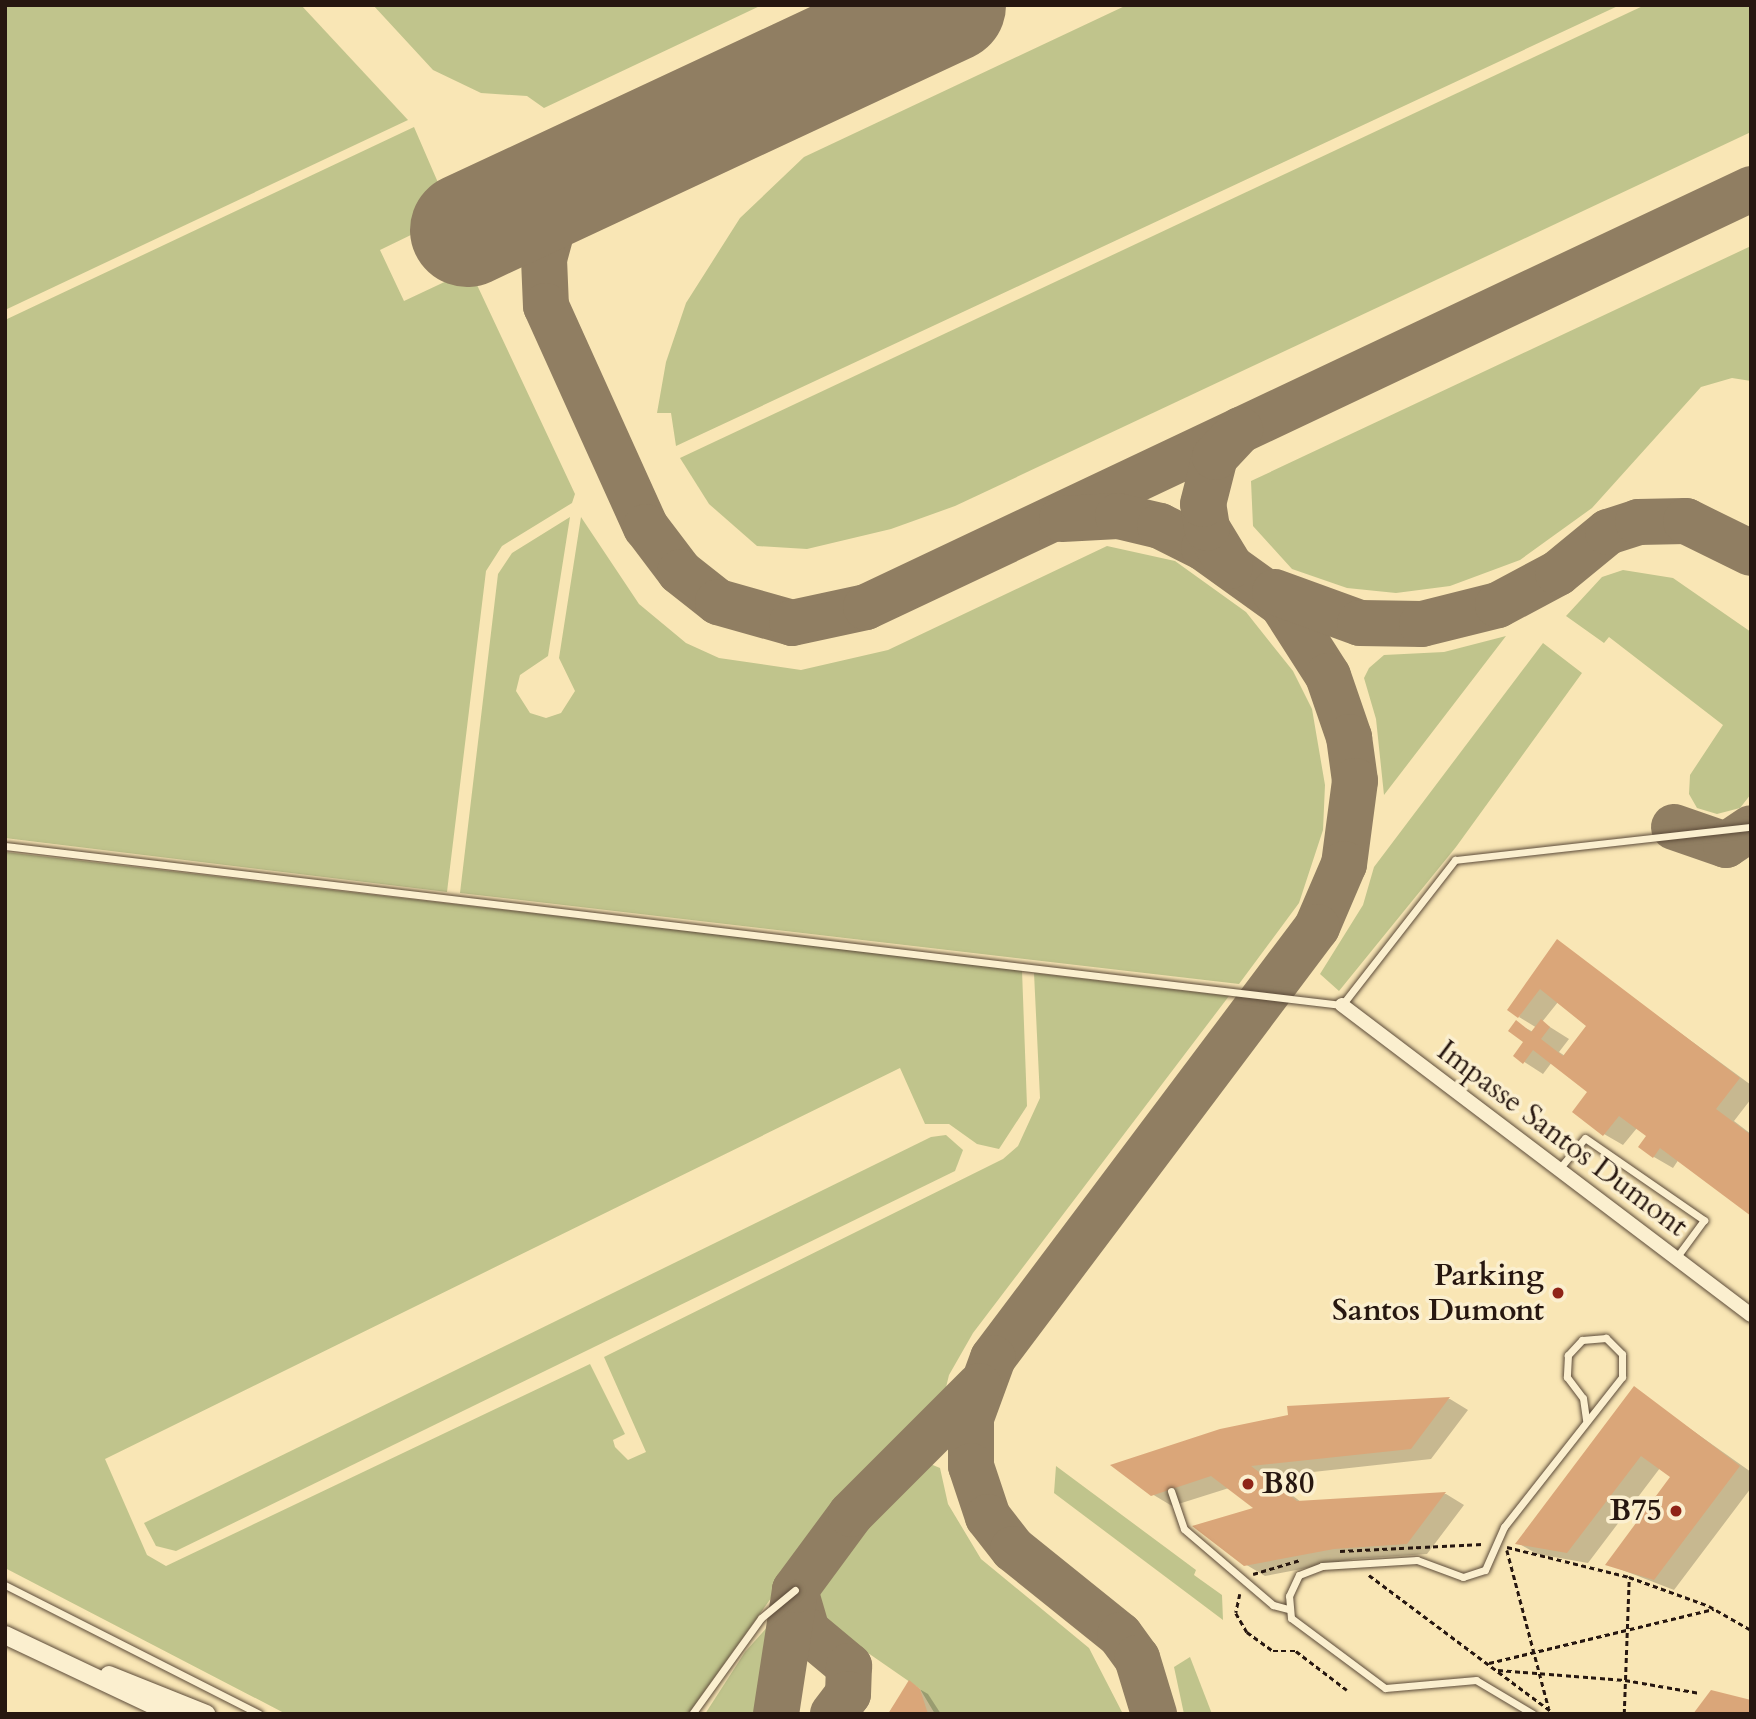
<!DOCTYPE html>
<html>
<head>
<meta charset="utf-8">
<style>
  body { margin:0 }
  #map { position:relative; width:1756px; height:1719px; overflow:hidden; background:#f9e6b5; font-family:Cardo,serif }
  div>[style] { position:absolute }
  .green>* { inset:0; background:#c0c48c }
  .shadow>* { inset:0; background:#0003 }
  .taxiway>* { height:46px; margin:-23px; padding:0 23px; transform-origin:23px; border-radius:23px; background:#907e62 }
  .runway>* { height:114px; margin:-57px; padding:0 57px; transform-origin:57px; border-radius:57px; background:#907e62 }
  .building>* { inset:0; background:#daa679 }
  .path>* { height:2.5px; margin-top:-1.25px; transform-origin:0; background:repeating-linear-gradient(90deg,#271710 0 5px,transparent 0 8.5px) }
  .roads { filter:drop-shadow(0 0 2px #5c4b39) drop-shadow(0 0 2px #5c4b39) }
  .service>* { height:7px; margin:-3.5px; padding:0 3.5px; transform-origin:3.5px; border-radius:3.5px; background:#fbefcf }
  .minor>* { height:14px; margin:-7px; padding:0 7px; transform-origin:7px; border-radius:7px; background:#fbefcf }
  .tertiary>* { height:18px; margin:-9px; padding:0 9px; transform-origin:9px; border-radius:9px; background:#fbefcf }
  .dots>* { width:19px; height:19px; translate:-50% -50%; box-sizing:border-box; border:4px solid #fbefcf; border-radius:50% }
  span { translate:-50% -50%; white-space:nowrap; text-align:center; line-height:1.15; -webkit-text-stroke:7px #fbefcf; paint-order:stroke }
  .street-label { font-size:30px; color:#271710 }
  .poi-label { font-size:30px; color:#271710; font-weight:700 }
  .right { translate:-100% -50%; text-align:right }
  .left { translate:0 -50%; text-align:left }
  .frame { position:absolute; inset:0; border:7px solid #271710; pointer-events:none }
</style>
</head>
<body>
<div id="map">
  <div class="green">
    <div style="clip-path:polygon(5px 5px,301px 5px,408px 120px,5px 310px)"></div>
    <div style="clip-path:polygon(373px 5px,762px 5px,544px 108px,527px 96px,481px 93px,433px 70px)"></div>
    <div style="clip-path:polygon(1127px 5px,1620px 5px,676px 446px,671px 413px,657px 413px,666px 362px,686px 303px,740px 218px,804px 157px)"></div>
    <div style="clip-path:polygon(1645px 5px,1751px 5px,1751px 132px,955px 506px,891px 529px,807px 549px,757px 546px,709px 504px,680px 458px)"></div>
    <div style="clip-path:polygon(414px 127px,452px 215px,380px 250px,404px 301px,470px 270px,575px 494px,572px 503px,502px 546px,486px 571px,447px 892px,5px 838px,5px 320px)"></div>
    <div style="clip-path:polygon(1751px 246px,1751px 381px,1732px 378px,1701px 387px,1592px 508px,1520px 560px,1450px 586px,1396px 593px,1347px 588px,1292px 569px,1253px 526px,1251px 481px)"></div>
    <div style="clip-path:polygon(570px 517px,548px 656px,520px 675px,516px 691px,530px 713px,546px 718px,561px 713px,575px 691px,559px 658px,581px 517px,639px 604px,686px 643px,719px 658px,801px 670px,888px 650px,1107px 546px,1175px 561px,1246px 612px,1293px 671px,1312px 709px,1325px 785px,1323px 830px,1299px 903px,1239px 984px,460px 893px,498px 574px,512px 553px)"></div>
    <div style="clip-path:polygon(1623px 570px,1673px 578px,1751px 632px,1751px 794px,1740px 808px,1717px 814px,1697px 808px,1689px 794px,1690px 775px,1723px 725px,1609px 637px,1604px 643px,1566px 616px,1602px 577px)"></div>
    <div style="clip-path:polygon(1506px 636px,1384px 795px,1376px 719px,1364px 678px,1369px 668px,1384px 655px,1444px 652px)"></div>
    <div style="clip-path:polygon(1543px 643px,1582px 673px,1456px 847px,1339px 991px,1320px 974px,1363px 905px,1374px 867px)"></div>
    <div style="clip-path:polygon(5px 852px,1022px 970px,1027px 1106px,999px 1149px,977px 1144px,949px 1124px,925px 1124px,900px 1068px,105px 1459px,147px 1555px,166px 1566px,590px 1364px,625px 1434px,613px 1440px,615px 1447px,628px 1460px,646px 1452px,604px 1357px,1003px 1159px,1018px 1146px,1040px 1098px,1034px 973px,1229px 996px,973px 1333px,949px 1375px,942px 1404px,835px 1509px,688px 1714px,286px 1714px,5px 1568px)"></div>
    <div style="clip-path:polygon(946px 1135px,963px 1150px,955px 1171px,176px 1551px,156px 1546px,144px 1523px,931px 1137px)"></div>
    <div style="clip-path:polygon(928px 1463px,940px 1468px,948px 1504px,981px 1559px,1089px 1648px,1123px 1714px,935px 1714px,920px 1689px,819px 1619px,812px 1606px,820px 1582px,864px 1525px)"></div>
    <div style="clip-path:polygon(1056px 1466px,1196px 1570px,1194px 1575px,1222px 1595px,1223px 1620px,1054px 1493px)"></div>
    <div style="clip-path:polygon(769px 1625px,755px 1714px,705px 1714px,745px 1652px)"></div>
    <div style="clip-path:polygon(1190px 1657px,1212px 1714px,1184px 1714px,1174px 1667px)"></div>
  </div>
  <div class="shadow">
    <div style="clip-path:polygon(evenodd,1557px 942px,1751px 1085px,1751px 1099px,1734px 1121px,1751px 1134px,1751px 1214px,1679px 1159px,1673px 1168px,1654px 1157px,1648px 1136px,1637px 1128px,1623px 1145px,1604px 1134px,1589px 1092px,1552px 1062px,1543px 1074px,1515px 1056px,1526px 1042px,1517px 1023px,1533px 1032px,1537px 1028px,1519px 1017px,1557px 942px,1558px 1002px,1588px 1026px,1565px 1056px,1559px 1052px,1569px 1039px,1542px 1022px,1558px 1002px)"></div>
    <div style="clip-path:polygon(1634px 1389px,1751px 1472px,1751px 1488px,1674px 1590px,1607px 1564px,1672px 1477px,1660px 1468px,1588px 1563px,1537px 1554px,1518px 1543px)"></div>
    <div style="clip-path:polygon(1450px 1399px,1468px 1410px,1431px 1459px,1268px 1477px,1301px 1502px,1446px 1494px,1464px 1505px,1427px 1554px,1354px 1559px,1265px 1576px,1245px 1564px,1257px 1509px,1229px 1488px,1172px 1506px,1152px 1494px,1290px 1417px,1289px 1408px)"></div>
    <div style="clip-path:polygon(909px 1683px,928px 1694px,941px 1714px,888px 1714px)"></div>
  </div>
  <div class="taxiway">
    <div style="left:564px;top:186px;width:76px;rotate:105.3deg"></div>
    <div style="left:544px;top:259px;width:47px;rotate:87.6deg"></div>
    <div style="left:546px;top:306px;width:243px;rotate:65.7deg"></div>
    <div style="left:646px;top:527px;width:56px;rotate:52.9deg"></div>
    <div style="left:680px;top:572px;width:48px;rotate:38.3deg"></div>
    <div style="left:718px;top:602px;width:77px;rotate:15.8deg"></div>
    <div style="left:792px;top:623px;width:76px;rotate:-12.2deg"></div>
    <div style="left:866px;top:607px;width:979px;rotate:-25.28deg"></div>
    <div style="left:1062px;top:519px;width:56px;rotate:-3.1deg"></div>
    <div style="left:1118px;top:516px;width:43px;rotate:13.4deg"></div>
    <div style="left:1160px;top:526px;width:49px;rotate:26.6deg"></div>
    <div style="left:1204px;top:548px;width:96px;rotate:35.7deg"></div>
    <div style="left:1282px;top:604px;width:85px;rotate:57.4deg"></div>
    <div style="left:1328px;top:676px;width:65px;rotate:71deg"></div>
    <div style="left:1349px;top:737px;width:44px;rotate:82.2deg"></div>
    <div style="left:1355px;top:781px;width:84px;rotate:97.5deg"></div>
    <div style="left:1344px;top:864px;width:69px;rotate:113.2deg"></div>
    <div style="left:1317px;top:927px;width:539px;rotate:126.93deg"></div>
    <div style="left:993px;top:1358px;width:64px;rotate:110.1deg"></div>
    <div style="left:971px;top:1418px;width:48px;rotate:90deg"></div>
    <div style="left:971px;top:1466px;width:54px;rotate:71.6deg"></div>
    <div style="left:988px;top:1517px;width:41px;rotate:52deg"></div>
    <div style="left:1013px;top:1549px;width:137px;rotate:38.8deg"></div>
    <div style="left:1120px;top:1635px;width:29px;rotate:54deg"></div>
    <div style="left:1137px;top:1658px;width:59px;rotate:73.1deg"></div>
    <div style="left:1230px;top:566px;width:44px;rotate:-121.2deg"></div>
    <div style="left:1207px;top:528px;width:24px;rotate:-99deg"></div>
    <div style="left:1203px;top:504px;width:49px;rotate:-75.7deg"></div>
    <div style="left:1215px;top:457px;width:37px;rotate:-47deg"></div>
    <div style="left:1275px;top:592px;width:90px;rotate:20deg"></div>
    <div style="left:1360px;top:623px;width:62px;rotate:0.9deg"></div>
    <div style="left:1422px;top:624px;width:78px;rotate:-14deg"></div>
    <div style="left:1498px;top:605px;width:68px;rotate:-28.1deg"></div>
    <div style="left:1558px;top:573px;width:65px;rotate:-39.4deg"></div>
    <div style="left:1608px;top:532px;width:32px;rotate:-18deg"></div>
    <div style="left:1638px;top:522px;width:48px;rotate:-1.2deg"></div>
    <div style="left:1686px;top:521px;width:72px;rotate:26.2deg"></div>
    <div style="left:1674px;top:827px;width:55px;rotate:19.1deg"></div>
    <div style="left:1726px;top:845px;width:30px;rotate:-34deg"></div>
    <div style="left:795px;top:1590px;width:43px;rotate:73.7deg"></div>
    <div style="left:807px;top:1631px;width:55px;rotate:39.8deg"></div>
    <div style="left:849px;top:1666px;width:28px;rotate:92deg"></div>
    <div style="left:848px;top:1694px;width:25px;rotate:127deg"></div>
    <div style="left:776px;top:1714px;width:125px;rotate:-81.3deg"></div>
    <div style="left:795px;top:1590px;width:94px;rotate:-53.6deg"></div>
    <div style="left:851px;top:1514px;width:181px;rotate:-45deg"></div>
  </div>
  <div class="runway">
    <div style="left:467px;top:230px;width:532px;rotate:-25.02deg"></div>
  </div>
  <div class="building">
    <div style="clip-path:polygon(1557px 939px,1740px 1078px,1716px 1109px,1751px 1135px,1751px 1216px,1660px 1148px,1653px 1158px,1638px 1147px,1646px 1136px,1619px 1116px,1603px 1136px,1572px 1112px,1587px 1092px,1533px 1050px,1523px 1064px,1513px 1056px,1523px 1042px,1508px 1031px,1516px 1020px,1531px 1032px,1541px 1019px,1550px 1027px,1541px 1039px,1563px 1056px,1586px 1026px,1540px 989px,1518px 1018px,1507px 1010px)"></div>
    <div style="clip-path:polygon(1634px 1386px,1740px 1466px,1654px 1580px,1605px 1565px,1670px 1477px,1641px 1456px,1567px 1553px,1515px 1544px)"></div>
    <div style="clip-path:polygon(1450px 1397px,1411px 1449px,1251px 1466px,1297px 1501px,1446px 1492px,1407px 1544px,1334px 1549px,1244px 1566px,1192px 1526px,1253px 1508px,1211px 1476px,1151px 1496px,1110px 1465px,1220px 1429px,1288px 1415px,1287px 1406px)"></div>
    <div style="clip-path:polygon(909px 1680px,920px 1689px,928px 1714px,888px 1714px)"></div>
    <div style="clip-path:polygon(1711px 1690px,1751px 1700px,1751px 1714px,1693px 1714px)"></div>
  </div>
  <div class="path">
    <div style="left:1507px;top:1547px;width:126px;rotate:13.8deg"></div>
    <div style="left:1629px;top:1577px;width:85px;rotate:19.9deg"></div>
    <div style="left:1709px;top:1606px;width:48px;rotate:29.7deg"></div>
    <div style="left:1507px;top:1550px;width:164px;rotate:75.2deg"></div>
    <div style="left:1340px;top:1551px;width:143px;rotate:-2.8deg"></div>
    <div style="left:1253px;top:1574px;width:49px;rotate:-16.6deg"></div>
    <div style="left:1369px;top:1575px;width:232px;rotate:36.8deg"></div>
    <div style="left:1240px;top:1594px;width:19px;rotate:102deg"></div>
    <div style="left:1236px;top:1613px;width:22px;rotate:60deg"></div>
    <div style="left:1247px;top:1632px;width:32px;rotate:36deg"></div>
    <div style="left:1273px;top:1651px;width:23px"></div>
    <div style="left:1296px;top:1651px;width:64px;rotate:37.4deg"></div>
    <div style="left:1489px;top:1663px;width:231px;rotate:-13.5deg"></div>
    <div style="left:1498px;top:1670px;width:127px;rotate:4.5deg"></div>
    <div style="left:1625px;top:1680px;width:76px;rotate:9.8deg"></div>
    <div style="left:1624px;top:1714px;width:137px;rotate:-87.9deg"></div>
  </div>
  <div class="roads">
    <div class="service">
      <div style="left:5px;top:846px;width:1346px;rotate:6.78deg"></div>
      <div style="left:1342px;top:1005px;width:184px;rotate:-52.1deg"></div>
      <div style="left:1455px;top:860px;width:298px;rotate:-6.4deg"></div>
      <div style="left:1559px;top:1169px;width:40px;rotate:-50deg"></div>
      <div style="left:1585px;top:1138px;width:145px;rotate:34.6deg"></div>
      <div style="left:1704px;top:1220px;width:47px;rotate:126.4deg"></div>
      <div style="left:1171px;top:1491px;width:40px;rotate:71.1deg"></div>
      <div style="left:1184px;top:1529px;width:117px;rotate:40.5deg"></div>
      <div style="left:1273px;top:1605px;width:16px;rotate:15deg"></div>
      <div style="left:5px;top:1585px;width:285px;rotate:26.9deg"></div>
      <div style="left:692px;top:1714px;width:118px;rotate:-54.3deg"></div>
      <div style="left:761px;top:1618px;width:44px;rotate:-39.5deg"></div>
      <div style="left:1533px;top:1714px;width:66px;rotate:-149.2deg"></div>
      <div style="left:1476px;top:1680px;width:91px;rotate:175deg"></div>
      <div style="left:1385px;top:1688px;width:117px;rotate:-143.3deg"></div>
      <div style="left:1291px;top:1618px;width:22px;rotate:-95deg"></div>
      <div style="left:1289px;top:1596px;width:23px;rotate:-65deg"></div>
      <div style="left:1299px;top:1575px;width:25px;rotate:-21deg"></div>
      <div style="left:1322px;top:1566px;width:95px;rotate:-3.6deg"></div>
      <div style="left:1417px;top:1560px;width:49px;rotate:20.3deg"></div>
      <div style="left:1463px;top:1577px;width:23px;rotate:-18deg"></div>
      <div style="left:1485px;top:1570px;width:47px;rotate:-66.2deg"></div>
      <div style="left:1504px;top:1527px;width:191px;rotate:-51.8deg"></div>
      <div style="left:1622px;top:1377px;width:23px;rotate:-90deg"></div>
      <div style="left:1622px;top:1354px;width:23px;rotate:-135deg"></div>
      <div style="left:1606px;top:1338px;width:24px;rotate:175deg"></div>
      <div style="left:1582px;top:1340px;width:21px;rotate:133deg"></div>
      <div style="left:1568px;top:1355px;width:22px;rotate:93deg"></div>
      <div style="left:1567px;top:1377px;width:26px;rotate:53deg"></div>
      <div style="left:1583px;top:1398px;width:22px;rotate:82deg"></div>
    </div>
    <div class="minor">
      <div style="left:1342px;top:1005px;width:513px;rotate:37.16deg"></div>
    </div>
    <div class="tertiary">
      <div style="left:5px;top:1635px;width:185px;rotate:25.3deg"></div>
      <div style="left:109px;top:1675px;width:105px;rotate:21.9deg"></div>
    </div>
  </div>
  <div class="dots">
    <div style="left:1558px;top:1293px;background:#8f2418"></div>
    <div style="left:1248px;top:1484px;background:#8f2418"></div>
    <div style="left:1676px;top:1511px;background:#8f2418"></div>
  </div>
  <div class="street-label">
    <span style="left:1562px;top:1139px;rotate:37deg">Impasse Santos Dumont</span>
  </div>
  <div class="poi-label">
    <span class="right" style="left:1544px;top:1293px">Parking<br>Santos Dumont</span>
    <span class="left" style="left:1262px;top:1484px">B80</span>
    <span class="right" style="left:1662px;top:1511px">B75</span>
  </div>
  <div class="frame"></div>
</div>
</body>
</html>
